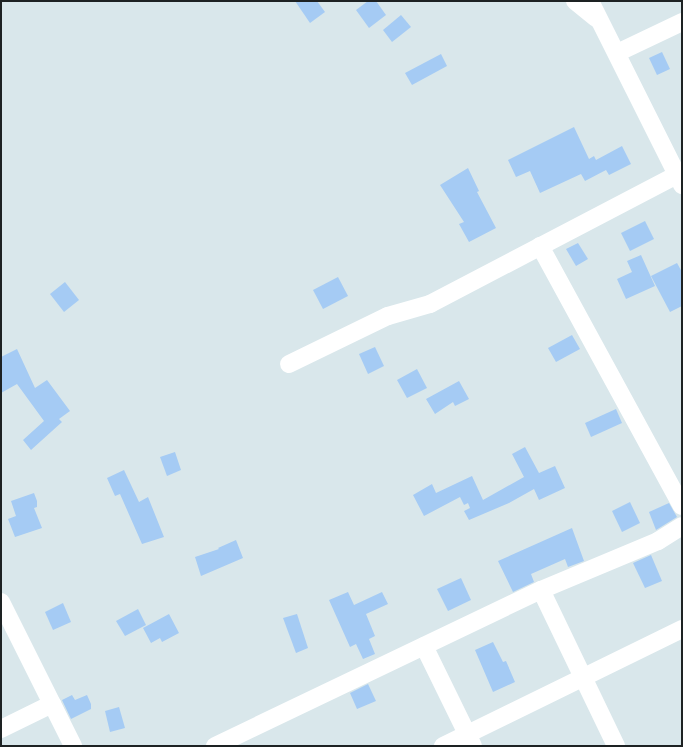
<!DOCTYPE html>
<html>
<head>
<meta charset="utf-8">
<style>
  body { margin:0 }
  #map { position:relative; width:683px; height:747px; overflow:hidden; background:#d9e7eb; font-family:Commissioner,sans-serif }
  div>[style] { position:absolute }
  .building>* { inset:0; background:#a5cbf4 }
  .minor>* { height:18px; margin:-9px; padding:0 9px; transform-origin:9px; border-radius:9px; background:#fff }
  span { translate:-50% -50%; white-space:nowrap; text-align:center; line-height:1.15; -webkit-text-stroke:3px #fff; paint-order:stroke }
  .frame { position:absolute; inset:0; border:2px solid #1d2223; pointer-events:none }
</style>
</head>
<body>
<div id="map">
  <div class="building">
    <div style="clip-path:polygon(295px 1px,317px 1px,325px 12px,310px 23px)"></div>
    <div style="clip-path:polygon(368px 1px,376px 1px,386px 15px,369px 28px,356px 10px)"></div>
    <div style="clip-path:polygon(401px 15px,411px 27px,392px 42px,383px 30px)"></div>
    <div style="clip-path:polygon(662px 52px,670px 69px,657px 75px,649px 58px)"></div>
    <div style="clip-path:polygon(441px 54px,447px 66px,412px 85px,405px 73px)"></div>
    <div style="clip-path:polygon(574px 127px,589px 159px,594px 156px,596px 160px,622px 146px,631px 164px,609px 175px,606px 170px,585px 181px,581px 174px,540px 193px,530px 171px,516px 177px,508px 160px)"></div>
    <div style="clip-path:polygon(468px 168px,479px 191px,477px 192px,496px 228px,469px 242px,459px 224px,464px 222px,440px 185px)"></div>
    <div style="clip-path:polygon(645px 221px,654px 239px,630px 251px,621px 233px)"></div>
    <div style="clip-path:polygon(578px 243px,588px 259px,576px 266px,566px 249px)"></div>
    <div style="clip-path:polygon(641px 255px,655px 286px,626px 299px,617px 279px,632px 272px,627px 261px)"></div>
    <div style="clip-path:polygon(677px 263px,682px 272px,682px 306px,670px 312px,651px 276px)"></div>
    <div style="clip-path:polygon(338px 277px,348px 296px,323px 309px,313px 290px)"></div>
    <div style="clip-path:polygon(65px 282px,79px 300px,64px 312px,50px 294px)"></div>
    <div style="clip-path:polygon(572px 335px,580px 349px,556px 362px,548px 348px)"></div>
    <div style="clip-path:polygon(375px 347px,384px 366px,368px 374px,359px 354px)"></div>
    <div style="clip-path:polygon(17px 349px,35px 388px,47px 380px,70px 411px,59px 419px,62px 422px,31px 450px,23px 440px,44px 421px,17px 384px,1px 393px,1px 357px)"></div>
    <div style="clip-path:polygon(417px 369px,427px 388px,407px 398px,397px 380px)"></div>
    <div style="clip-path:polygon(459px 381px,469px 399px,455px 406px,453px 402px,435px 414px,426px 399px)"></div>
    <div style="clip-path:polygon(616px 409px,622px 423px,591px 437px,585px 423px)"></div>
    <div style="clip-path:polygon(525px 447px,539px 473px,555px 466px,565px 488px,539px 500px,534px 489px,509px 503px,469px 520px,464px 511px,470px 508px,468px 503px,464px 505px,460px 497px,424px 516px,413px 495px,432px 484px,436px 493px,472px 476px,483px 500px,524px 477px,512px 454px)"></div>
    <div style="clip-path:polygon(175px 452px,181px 470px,167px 476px,160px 457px)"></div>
    <div style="clip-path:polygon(124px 470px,139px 502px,148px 497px,164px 537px,142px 544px,120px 494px,115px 496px,107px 478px)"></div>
    <div style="clip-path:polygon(34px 493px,37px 501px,37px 507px,34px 508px,42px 528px,15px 537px,8px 519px,16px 516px,11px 501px)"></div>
    <div style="clip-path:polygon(630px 502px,640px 523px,622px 532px,612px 511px)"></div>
    <div style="clip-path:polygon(669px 503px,677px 517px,656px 530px,649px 512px)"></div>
    <div style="clip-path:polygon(572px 528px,584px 561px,568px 567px,565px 559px,531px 574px,534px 582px,513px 592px,498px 561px)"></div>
    <div style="clip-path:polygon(236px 540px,243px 558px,201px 576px,195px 557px,219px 549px,218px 548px)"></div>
    <div style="clip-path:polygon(651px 555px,662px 581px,645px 588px,633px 563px)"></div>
    <div style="clip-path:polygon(461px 578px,471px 600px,448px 611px,437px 589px)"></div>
    <div style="clip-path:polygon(348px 592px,354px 605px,382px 592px,388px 604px,366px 614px,375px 636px,369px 639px,375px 654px,363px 659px,356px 644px,350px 647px,329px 600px)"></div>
    <div style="clip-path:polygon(63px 603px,71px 622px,53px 630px,45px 612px)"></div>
    <div style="clip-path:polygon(138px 609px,146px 625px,125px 636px,116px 621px)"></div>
    <div style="clip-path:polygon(169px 614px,179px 633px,162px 642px,160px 638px,151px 643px,143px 628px)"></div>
    <div style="clip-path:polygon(297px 614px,308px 648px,296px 653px,283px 618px)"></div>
    <div style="clip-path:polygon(493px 642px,503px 662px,506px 661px,515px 682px,493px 692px,475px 650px)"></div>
    <div style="clip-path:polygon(368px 684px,376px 701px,357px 709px,350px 693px)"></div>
    <div style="clip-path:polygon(72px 695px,75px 700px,87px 695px,91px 704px,91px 709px,71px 719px,62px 700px)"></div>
    <div style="clip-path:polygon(119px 707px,125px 728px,110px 732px,105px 711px)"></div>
  </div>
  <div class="minor">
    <div style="left:575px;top:1px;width:27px;rotate:39deg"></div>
    <div style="left:590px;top:1px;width:206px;rotate:63.4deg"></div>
    <div style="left:617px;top:53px;width:72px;rotate:-25.5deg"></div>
    <div style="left:540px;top:246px;width:296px;rotate:61.4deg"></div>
    <div style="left:289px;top:364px;width:110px;rotate:-25.9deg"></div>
    <div style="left:388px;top:316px;width:44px;rotate:-15.9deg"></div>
    <div style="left:430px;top:304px;width:279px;rotate:-27.6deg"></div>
    <div style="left:541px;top:590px;width:173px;rotate:64.3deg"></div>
    <div style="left:1px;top:602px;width:161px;rotate:63.4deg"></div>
    <div style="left:424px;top:646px;width:111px;rotate:63.9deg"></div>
    <div style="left:1px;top:729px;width:57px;rotate:-26.1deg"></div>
    <div style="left:215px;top:746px;width:361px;rotate:-25.6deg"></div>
    <div style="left:541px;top:590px;width:127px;rotate:-22.7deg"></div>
    <div style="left:658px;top:541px;width:28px;rotate:-32deg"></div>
    <div style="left:443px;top:746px;width:266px;rotate:-26.1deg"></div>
  </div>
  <div class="frame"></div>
</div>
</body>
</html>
